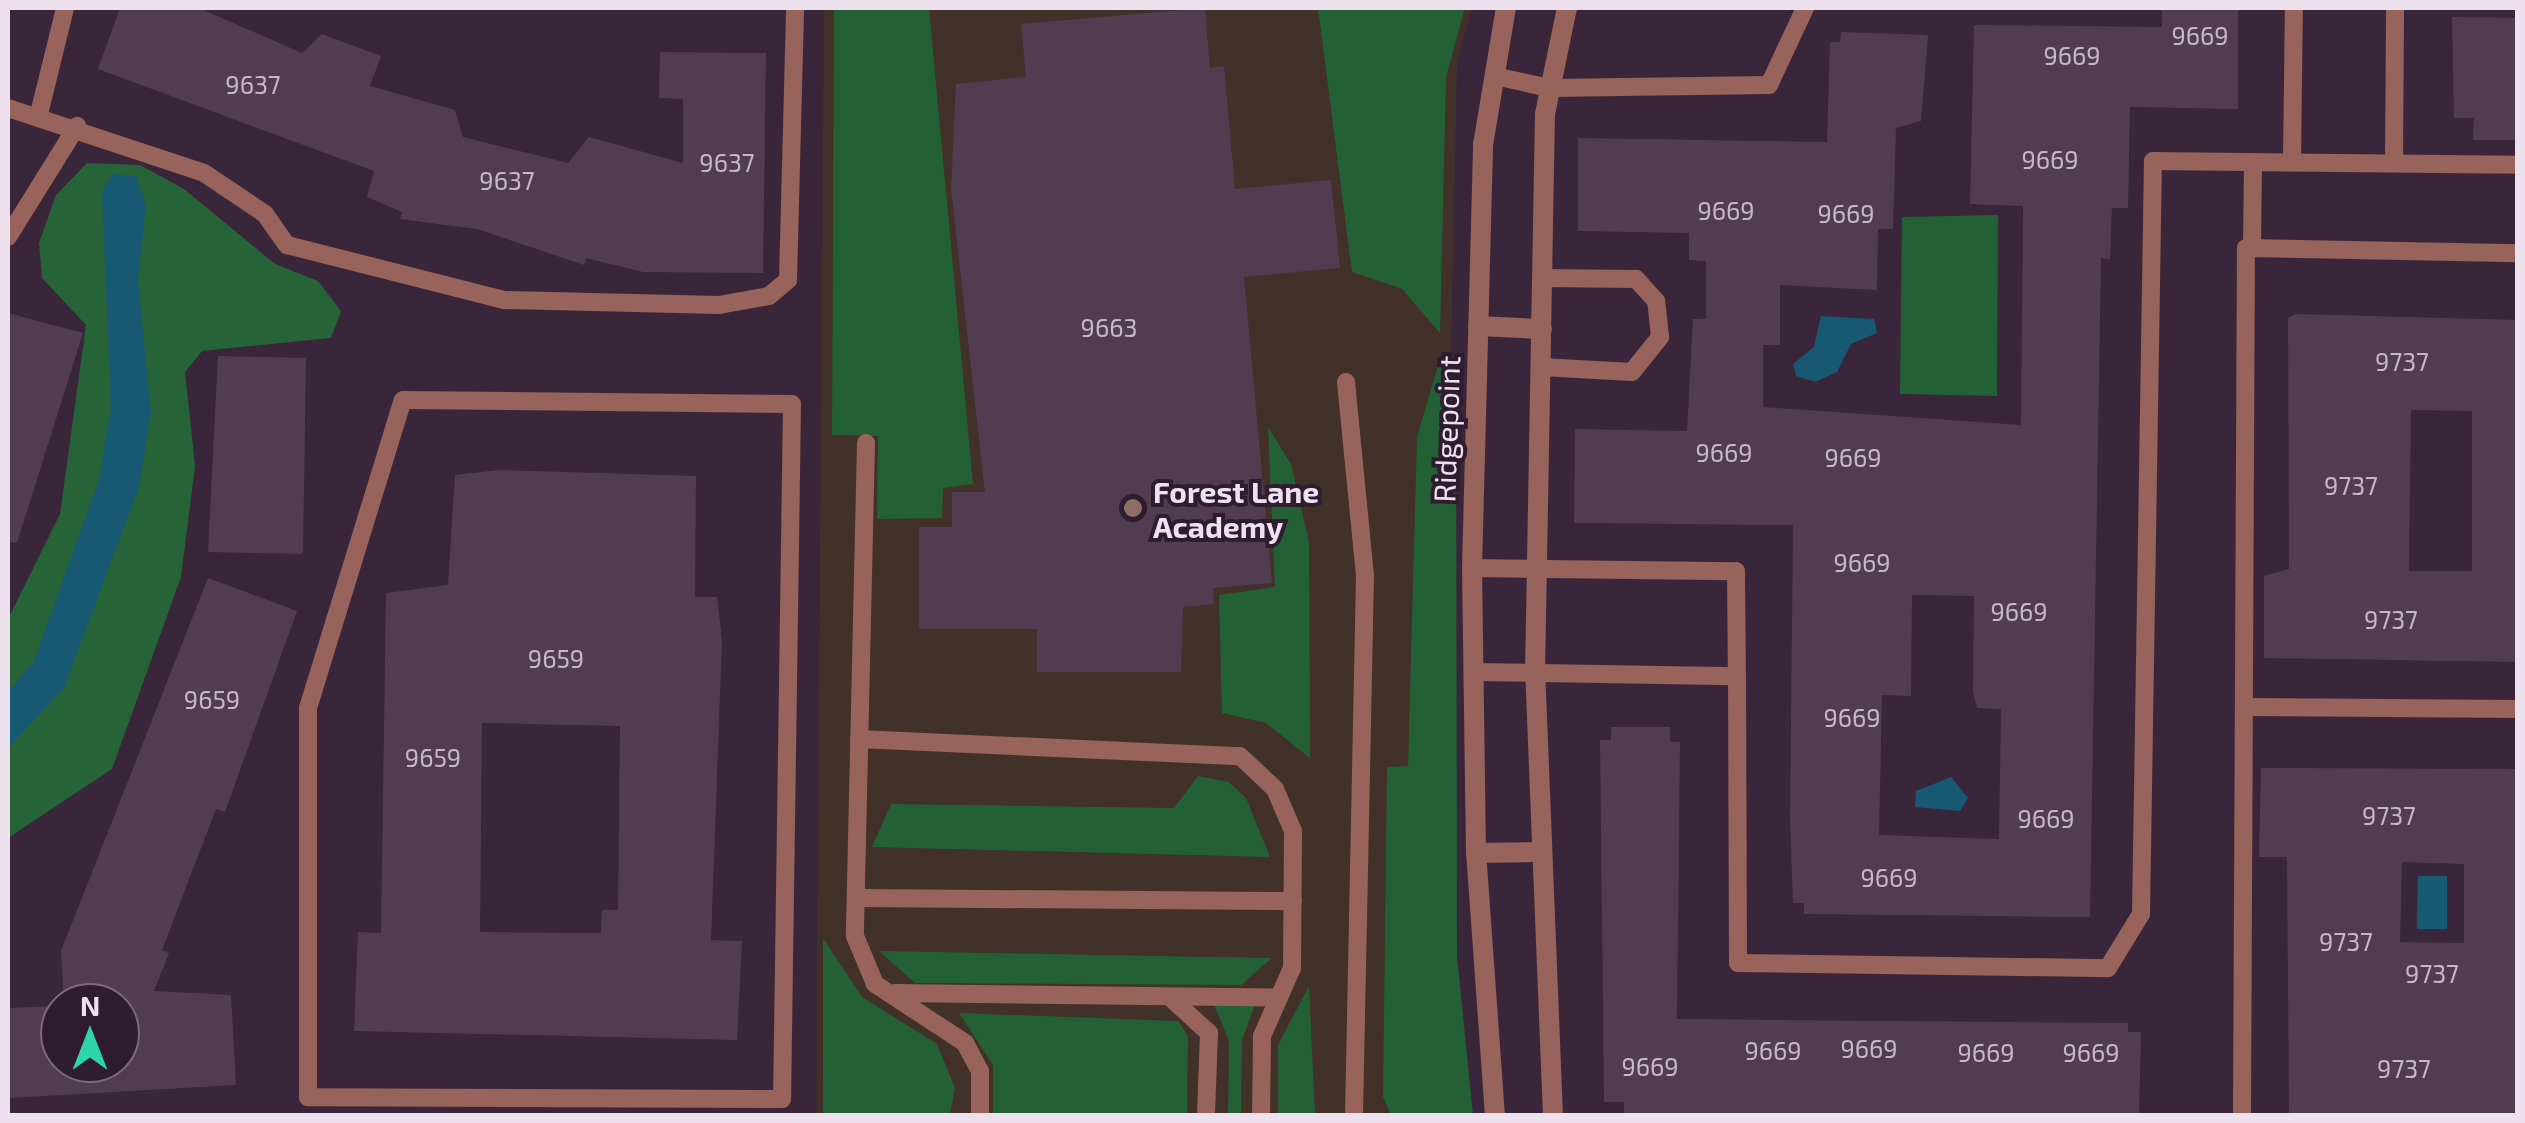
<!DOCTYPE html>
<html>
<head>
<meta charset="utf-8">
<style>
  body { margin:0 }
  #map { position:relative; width:2525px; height:1123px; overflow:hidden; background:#3a263b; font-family:"Exo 2",sans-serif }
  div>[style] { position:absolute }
  .education>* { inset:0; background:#423128 }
  .green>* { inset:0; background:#236035 }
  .forest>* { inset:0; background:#266337 }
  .water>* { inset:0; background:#175973 }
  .building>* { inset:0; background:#513c52 }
  .lane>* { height:18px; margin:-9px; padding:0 9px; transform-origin:9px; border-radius:9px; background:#97635a }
  .street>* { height:20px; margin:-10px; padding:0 10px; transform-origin:10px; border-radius:10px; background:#97635a }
  .dots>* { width:28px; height:28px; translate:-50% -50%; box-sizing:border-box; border:5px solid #2f1c30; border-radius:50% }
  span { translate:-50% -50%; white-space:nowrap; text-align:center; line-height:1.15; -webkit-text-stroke:8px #2f1c30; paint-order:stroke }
  .number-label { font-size:25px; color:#c7b8c7 }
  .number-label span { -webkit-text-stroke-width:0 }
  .street-label { font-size:30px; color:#eee1ee }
  .poi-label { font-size:30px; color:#eee1ee; font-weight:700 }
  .left { translate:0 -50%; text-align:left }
  .frame { position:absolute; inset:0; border:10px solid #eee1ee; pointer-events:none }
  .north { position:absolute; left:40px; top:983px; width:100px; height:100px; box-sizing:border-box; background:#2f1c30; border:2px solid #7b6b7c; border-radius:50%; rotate:0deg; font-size:28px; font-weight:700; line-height:40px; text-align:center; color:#eee1ee }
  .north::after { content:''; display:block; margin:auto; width:35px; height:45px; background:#2ed4ab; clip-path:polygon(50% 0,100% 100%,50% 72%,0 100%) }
</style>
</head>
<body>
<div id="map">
  <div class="education">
    <div style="clip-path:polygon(824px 8px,1472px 8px,1457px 62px,1443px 743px,1460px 1115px,816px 1116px)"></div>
  </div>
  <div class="green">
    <div style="clip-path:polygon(834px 8px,929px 8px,973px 484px,943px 488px,942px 518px,877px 519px,878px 436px,832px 435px)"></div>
    <div style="clip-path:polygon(1318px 8px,1465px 8px,1446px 77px,1440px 333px,1402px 289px,1352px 272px)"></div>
    <div style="clip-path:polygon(1998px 215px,1997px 396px,1900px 394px,1902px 217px)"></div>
    <div style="clip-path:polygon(1456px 356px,1457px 956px,1473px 1115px,1391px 1115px,1383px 1097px,1387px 767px,1408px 766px,1417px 437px,1440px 359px)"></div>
    <div style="clip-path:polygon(1268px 427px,1291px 464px,1309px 542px,1310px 758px,1266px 723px,1222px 713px,1219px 595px,1275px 587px)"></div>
    <div style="clip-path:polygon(1198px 776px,1229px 782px,1246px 798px,1270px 857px,872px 847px,891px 804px,1174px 808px)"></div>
    <div style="clip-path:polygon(823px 938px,862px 997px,937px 1044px,955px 1088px,950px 1115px,823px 1115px)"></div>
    <div style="clip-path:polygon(879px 951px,1272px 958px,1241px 985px,915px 983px)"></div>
    <div style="clip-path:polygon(1309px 986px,1315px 1115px,1278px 1115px,1278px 1045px)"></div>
    <div style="clip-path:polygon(1214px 1004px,1255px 1005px,1242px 1040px,1241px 1115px,1228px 1115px,1229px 1041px)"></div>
    <div style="clip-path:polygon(959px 1013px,1178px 1021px,1188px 1036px,1187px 1115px,993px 1115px,993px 1065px)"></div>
  </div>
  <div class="forest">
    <div style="clip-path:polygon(87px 163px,140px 165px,184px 189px,275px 264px,318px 281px,341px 311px,331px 338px,202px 351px,185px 372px,195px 466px,181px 577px,112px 769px,8px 838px,8px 619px,60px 514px,86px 325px,42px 278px,39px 243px,56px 195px)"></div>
  </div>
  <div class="water">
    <div style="clip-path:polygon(112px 174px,136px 176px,146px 205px,138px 280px,151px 413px,139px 487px,64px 688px,8px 748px,8px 692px,34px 661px,99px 479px,111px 408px,102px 192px)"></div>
    <div style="clip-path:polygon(1821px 316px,1874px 319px,1877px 333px,1851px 344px,1837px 372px,1815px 382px,1796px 376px,1793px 364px,1814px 347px)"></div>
    <div style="clip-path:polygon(1951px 777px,1968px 798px,1960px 811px,1915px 807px,1916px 791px)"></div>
    <div style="clip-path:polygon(2418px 876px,2447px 876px,2447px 929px,2417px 929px)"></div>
  </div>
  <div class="building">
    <div style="clip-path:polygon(120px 8px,199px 8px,302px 53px,322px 34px,381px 56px,370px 86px,455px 110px,463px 137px,568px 163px,589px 137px,683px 163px,683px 99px,659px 98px,660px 52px,766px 53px,763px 273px,643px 272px,586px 258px,584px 265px,477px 229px,400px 219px,402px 212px,367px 197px,374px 171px,98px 69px)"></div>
    <div style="clip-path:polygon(1205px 8px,1210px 68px,1224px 66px,1235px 189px,1331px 180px,1340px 268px,1244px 277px,1272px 583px,1213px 588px,1214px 604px,1183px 607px,1181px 672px,1037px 672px,1037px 629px,919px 629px,919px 527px,952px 527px,952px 492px,985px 492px,951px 189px,956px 84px,1026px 77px,1021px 24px)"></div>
    <div style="clip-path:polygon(evenodd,2162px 8px,2238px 8px,2238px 109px,2130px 107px,2128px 208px,2112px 208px,2110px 259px,2101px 258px,2090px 917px,1804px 914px,1804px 903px,1793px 903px,1790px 818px,1793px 525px,1574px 523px,1575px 429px,1687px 431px,1693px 319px,1706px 319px,1706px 261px,1689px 260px,1689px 233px,1578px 231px,1578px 138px,1827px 142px,1830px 42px,1840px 42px,1841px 32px,1928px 35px,1921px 121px,1896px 128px,1893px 229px,1878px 229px,1877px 290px,1780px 285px,1780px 345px,1763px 345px,1763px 407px,2021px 425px,2023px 206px,1970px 204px,1974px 25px,2162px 27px,2162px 8px,1912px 595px,1974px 596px,1973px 692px,1977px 708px,2001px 709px,1999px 839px,1879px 835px,1882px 695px,1911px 696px,1912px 595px)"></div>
    <div style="clip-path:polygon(2452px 17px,2518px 18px,2518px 140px,2473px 140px,2474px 118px,2454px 118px)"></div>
    <div style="clip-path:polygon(8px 313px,83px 333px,17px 543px,8px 542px)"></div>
    <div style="clip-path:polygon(evenodd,2296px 314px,2518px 320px,2518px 662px,2264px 658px,2264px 576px,2289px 569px,2288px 318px,2296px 314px,2411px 410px,2472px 411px,2472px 571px,2409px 571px,2411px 410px)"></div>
    <div style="clip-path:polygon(218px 356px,306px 358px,303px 554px,208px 552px)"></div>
    <div style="clip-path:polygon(evenodd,499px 470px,696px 476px,695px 597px,717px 597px,722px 641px,711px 940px,742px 941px,737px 1040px,354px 1031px,358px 932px,381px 933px,386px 593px,448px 585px,455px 475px,499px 470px,482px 723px,620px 726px,618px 910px,602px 910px,601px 933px,480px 932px,482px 723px)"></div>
    <div style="clip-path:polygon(208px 578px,297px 611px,225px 812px,216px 809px,162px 950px,169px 953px,154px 991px,231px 995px,236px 1085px,8px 1098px,8px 1008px,60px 1006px,60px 1063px,120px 1063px,120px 1003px,64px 1003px,61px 951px)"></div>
    <div style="clip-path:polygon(1611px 727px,1670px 727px,1670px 742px,1680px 742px,1677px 1019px,2128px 1023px,2128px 1032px,2141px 1032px,2139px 1116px,1624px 1116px,1624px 1102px,1604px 1102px,1600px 740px,1611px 740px)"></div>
    <div style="clip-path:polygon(evenodd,2261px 768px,2518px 769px,2518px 1116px,2289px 1114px,2287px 857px,2259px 857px,2261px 768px,2402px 862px,2464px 864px,2464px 943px,2400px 942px,2402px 862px)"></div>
  </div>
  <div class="lane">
    <div style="left:1495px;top:76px;width:55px;rotate:12.5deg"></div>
    <div style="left:1549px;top:88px;width:220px;rotate:-0.8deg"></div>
    <div style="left:1769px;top:85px;width:85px;rotate:-64.9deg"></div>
    <div style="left:8px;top:108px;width:206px;rotate:18.3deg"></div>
    <div style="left:204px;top:173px;width:73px;rotate:33.9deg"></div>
    <div style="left:265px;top:214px;width:38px;rotate:55deg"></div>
    <div style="left:287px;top:245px;width:224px;rotate:14.2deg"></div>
    <div style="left:504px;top:300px;width:215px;rotate:1.3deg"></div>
    <div style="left:719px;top:305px;width:51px;rotate:-10.2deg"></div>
    <div style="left:769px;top:296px;width:25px;rotate:-40deg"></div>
    <div style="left:788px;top:280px;width:272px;rotate:-88.5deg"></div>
    <div style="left:39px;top:114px;width:109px;rotate:-76.2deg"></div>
    <div style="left:2292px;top:162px;width:154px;rotate:-89.3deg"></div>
    <div style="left:2394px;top:163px;width:155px;rotate:-89.6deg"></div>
    <div style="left:8px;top:237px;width:131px;rotate:-58.1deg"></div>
    <div style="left:2252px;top:248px;width:86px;rotate:-89.3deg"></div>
    <div style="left:1541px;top:367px;width:91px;rotate:3.1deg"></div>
    <div style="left:1632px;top:372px;width:45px;rotate:-51.3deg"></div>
    <div style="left:1660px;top:337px;width:36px;rotate:-96deg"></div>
    <div style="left:1656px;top:301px;width:30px;rotate:-132deg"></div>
    <div style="left:1636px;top:279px;width:94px;rotate:-179.4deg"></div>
    <div style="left:1346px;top:382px;width:195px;rotate:84.4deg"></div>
    <div style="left:1365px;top:576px;width:540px;rotate:91.17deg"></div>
    <div style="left:403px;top:400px;width:389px;rotate:0.6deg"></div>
    <div style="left:792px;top:404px;width:695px;rotate:90.82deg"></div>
    <div style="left:782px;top:1099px;width:474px;rotate:-179.8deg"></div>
    <div style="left:308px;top:1097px;width:389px;rotate:-90deg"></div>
    <div style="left:308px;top:708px;width:322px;rotate:-72.9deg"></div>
    <div style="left:866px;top:443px;width:493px;rotate:91.3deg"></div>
    <div style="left:855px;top:936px;width:52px;rotate:67.4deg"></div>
    <div style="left:875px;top:984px;width:108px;rotate:33.2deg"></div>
    <div style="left:965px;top:1043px;width:32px;rotate:62deg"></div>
    <div style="left:980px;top:1071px;width:45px;rotate:90deg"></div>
    <div style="left:1472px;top:568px;width:264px;rotate:0.7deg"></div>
    <div style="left:1736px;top:571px;width:105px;rotate:89.5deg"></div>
    <div style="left:1473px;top:672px;width:264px;rotate:0.9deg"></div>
    <div style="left:1737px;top:676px;width:287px;rotate:89.8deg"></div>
    <div style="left:1738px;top:963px;width:370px;rotate:0.8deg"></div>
    <div style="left:2108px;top:968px;width:63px;rotate:-58.6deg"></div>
    <div style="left:2141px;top:914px;width:753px;rotate:-89.09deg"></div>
    <div style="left:2153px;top:161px;width:365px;rotate:0.6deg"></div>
    <div style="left:2244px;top:707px;width:274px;rotate:0.4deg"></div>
    <div style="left:859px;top:739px;width:381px;rotate:2.6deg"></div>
    <div style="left:1240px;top:756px;width:48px;rotate:43.3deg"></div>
    <div style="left:1275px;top:789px;width:46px;rotate:66.8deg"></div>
    <div style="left:1293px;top:831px;width:137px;rotate:90.4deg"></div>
    <div style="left:1292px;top:968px;width:74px;rotate:113.8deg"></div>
    <div style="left:1262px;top:1036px;width:80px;rotate:90.7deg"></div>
    <div style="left:856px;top:898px;width:437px;rotate:0.4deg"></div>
    <div style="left:895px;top:993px;width:384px;rotate:0.7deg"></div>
    <div style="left:1173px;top:1000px;width:49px;rotate:42.5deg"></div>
    <div style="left:1209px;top:1033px;width:83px;rotate:92.1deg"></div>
    <div style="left:2242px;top:1116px;width:868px;rotate:-89.74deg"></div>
    <div style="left:2246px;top:248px;width:272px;rotate:1.1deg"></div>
  </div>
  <div class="street">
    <div style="left:1478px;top:326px;width:64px;rotate:2.7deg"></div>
    <div style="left:1476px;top:853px;width:63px;rotate:-0.9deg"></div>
    <div style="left:1495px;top:1116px;width:264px;rotate:-94.1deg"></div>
    <div style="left:1476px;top:853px;width:285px;rotate:-90.8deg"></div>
    <div style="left:1472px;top:568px;width:423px;rotate:-88.5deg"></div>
    <div style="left:1483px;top:145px;width:139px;rotate:-80.5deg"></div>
    <div style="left:1553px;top:1116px;width:442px;rotate:-92.3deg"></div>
    <div style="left:1535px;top:674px;width:560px;rotate:-88.98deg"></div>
    <div style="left:1545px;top:114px;width:108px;rotate:-78.3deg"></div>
  </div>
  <div class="dots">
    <div style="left:1133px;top:508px;background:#8d6e63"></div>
  </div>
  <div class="number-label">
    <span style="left:2200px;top:35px">9669</span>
    <span style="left:2072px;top:55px">9669</span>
    <span style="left:253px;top:84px">9637</span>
    <span style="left:2050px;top:159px">9669</span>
    <span style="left:727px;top:162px">9637</span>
    <span style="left:507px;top:180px">9637</span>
    <span style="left:1726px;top:210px">9669</span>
    <span style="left:1846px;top:213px">9669</span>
    <span style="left:1109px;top:327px">9663</span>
    <span style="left:2402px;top:361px">9737</span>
    <span style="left:1724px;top:452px">9669</span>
    <span style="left:1853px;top:457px">9669</span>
    <span style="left:2351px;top:485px">9737</span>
    <span style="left:1862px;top:562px">9669</span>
    <span style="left:2019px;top:611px">9669</span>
    <span style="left:2391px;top:619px">9737</span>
    <span style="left:556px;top:658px">9659</span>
    <span style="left:212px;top:699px">9659</span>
    <span style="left:1852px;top:717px">9669</span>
    <span style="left:433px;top:757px">9659</span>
    <span style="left:2389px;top:815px">9737</span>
    <span style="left:2046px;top:818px">9669</span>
    <span style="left:1889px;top:877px">9669</span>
    <span style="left:2346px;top:941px">9737</span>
    <span style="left:2432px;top:973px">9737</span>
    <span style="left:1869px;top:1048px">9669</span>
    <span style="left:1773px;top:1050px">9669</span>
    <span style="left:1986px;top:1052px">9669</span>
    <span style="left:2091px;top:1052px">9669</span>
    <span style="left:1650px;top:1066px">9669</span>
    <span style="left:2404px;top:1068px">9737</span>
  </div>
  <div class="street-label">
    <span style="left:1446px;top:429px;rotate:-88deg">Ridgepoint</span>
  </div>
  <div class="poi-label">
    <span class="left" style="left:1153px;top:508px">Forest Lane<br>Academy</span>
  </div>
  <div class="frame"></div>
  <div class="north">N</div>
</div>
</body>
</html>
